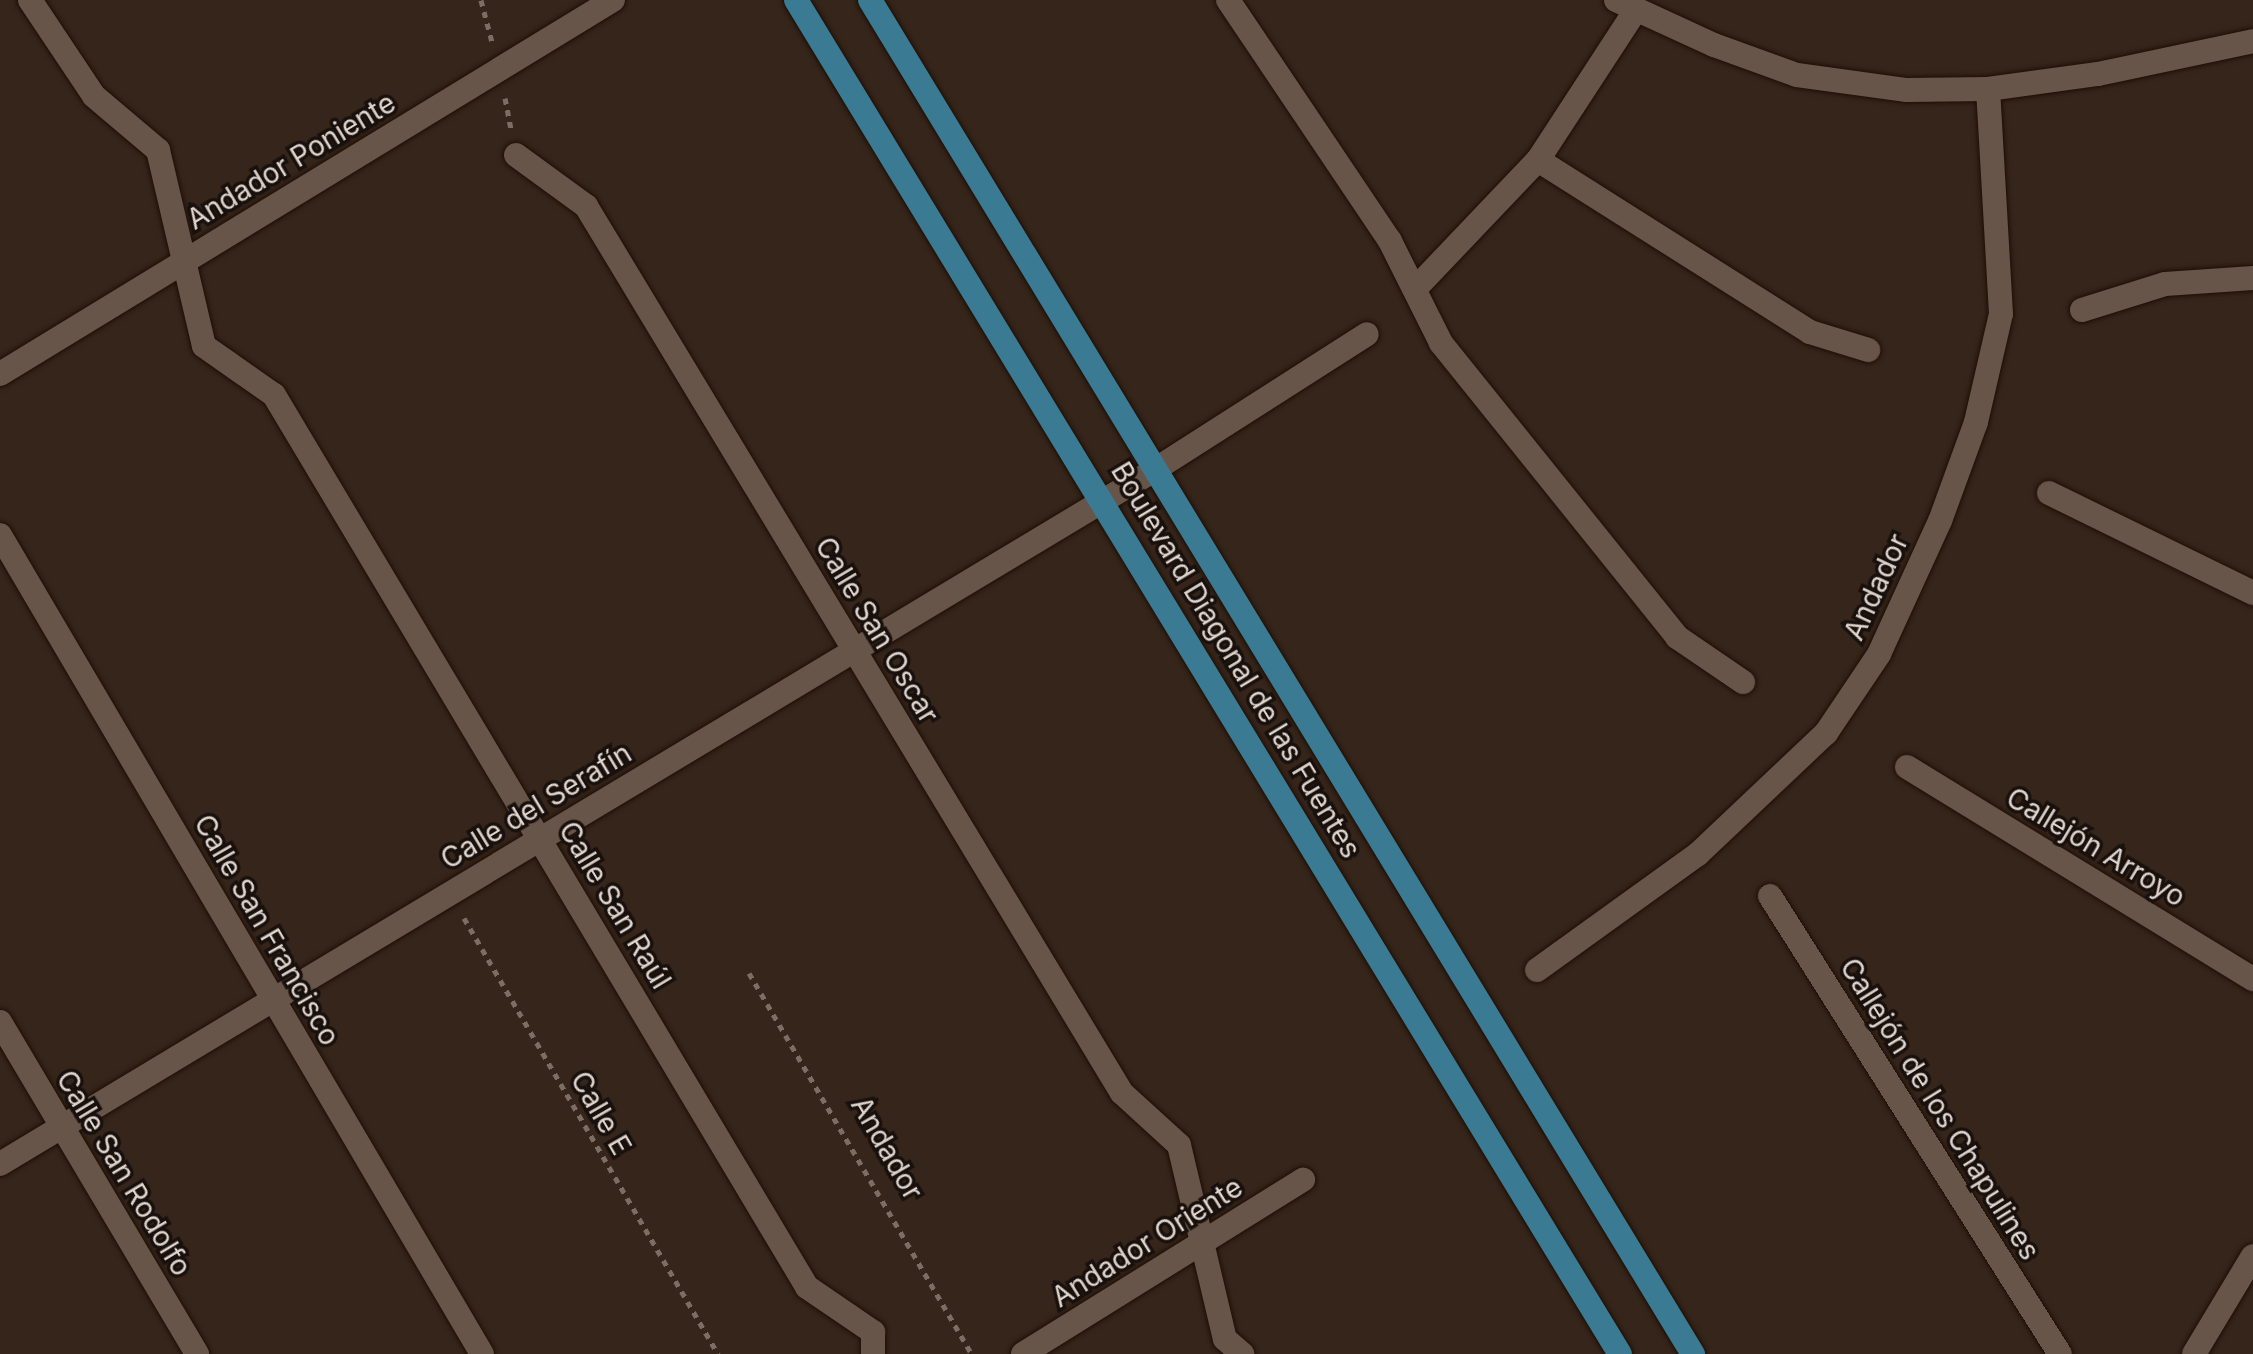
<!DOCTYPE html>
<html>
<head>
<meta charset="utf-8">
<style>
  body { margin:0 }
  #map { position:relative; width:2253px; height:1354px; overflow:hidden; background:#36251a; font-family:Inter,sans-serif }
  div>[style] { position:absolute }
  .path>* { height:5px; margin-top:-2.5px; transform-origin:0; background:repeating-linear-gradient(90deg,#7d6e65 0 6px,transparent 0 12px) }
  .roads { filter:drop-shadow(0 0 2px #1d0e05) drop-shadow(0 0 2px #1d0e05) }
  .pedestrian>* { height:24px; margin:-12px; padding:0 12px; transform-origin:12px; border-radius:12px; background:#685549 }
  .minor>* { height:24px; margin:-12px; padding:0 12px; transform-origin:12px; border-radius:12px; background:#685549 }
  .primary>* { height:24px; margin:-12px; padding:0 12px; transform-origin:12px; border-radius:12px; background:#3a7a92 }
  span { translate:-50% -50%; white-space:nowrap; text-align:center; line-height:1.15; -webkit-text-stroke:7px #18100c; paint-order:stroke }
  .street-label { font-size:28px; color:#e1d6cf }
</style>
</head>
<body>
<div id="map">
  <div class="path">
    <div style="left:481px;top:0;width:43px;rotate:75.3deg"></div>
    <div style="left:505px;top:98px;width:31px;rotate:79deg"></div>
    <div style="left:464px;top:918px;width:505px;rotate:59.78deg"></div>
    <div style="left:749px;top:973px;width:441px;rotate:59.7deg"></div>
  </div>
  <div class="roads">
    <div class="pedestrian">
      <div style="left:158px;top:150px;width:201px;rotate:76.8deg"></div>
      <div style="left:0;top:374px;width:718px;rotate:-31.39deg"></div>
      <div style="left:1537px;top:970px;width:198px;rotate:-35.8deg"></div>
      <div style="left:1698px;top:854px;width:176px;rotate:-43.4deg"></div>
      <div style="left:1826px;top:733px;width:95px;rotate:-56.1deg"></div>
      <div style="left:1879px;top:654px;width:146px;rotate:-65.4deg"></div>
      <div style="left:1940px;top:521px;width:105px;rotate:-70deg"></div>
      <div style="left:1976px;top:422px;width:111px;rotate:-77deg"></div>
      <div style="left:2001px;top:314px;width:225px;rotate:-93.3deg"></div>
      <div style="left:1179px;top:1145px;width:199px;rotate:76.7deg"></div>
      <div style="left:873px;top:1354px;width:22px;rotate:-90deg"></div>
      <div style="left:1023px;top:1354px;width:330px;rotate:-31.9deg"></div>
    </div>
    <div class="minor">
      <div style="left:30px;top:0;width:115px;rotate:56.3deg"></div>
      <div style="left:94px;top:96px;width:84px;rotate:40.2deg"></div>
      <div style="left:1228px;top:0;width:290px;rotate:56.1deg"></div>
      <div style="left:1390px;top:241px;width:114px;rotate:63.4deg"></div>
      <div style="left:1441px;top:343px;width:377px;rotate:51.2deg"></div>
      <div style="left:1677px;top:637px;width:80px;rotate:34.3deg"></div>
      <div style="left:1616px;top:0;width:108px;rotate:24.7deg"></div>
      <div style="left:1714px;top:45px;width:88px;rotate:19.9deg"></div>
      <div style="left:1797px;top:75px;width:111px;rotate:7.8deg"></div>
      <div style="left:1907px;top:90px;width:81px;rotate:-0.7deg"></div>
      <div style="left:1988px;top:89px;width:111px;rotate:-7.8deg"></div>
      <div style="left:2098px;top:74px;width:158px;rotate:-12deg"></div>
      <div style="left:516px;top:155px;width:87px;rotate:36.1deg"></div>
      <div style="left:586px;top:206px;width:1036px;rotate:58.86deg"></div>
      <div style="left:1122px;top:1093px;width:77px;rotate:42.4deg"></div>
      <div style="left:1538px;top:160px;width:322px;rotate:32.3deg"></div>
      <div style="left:1810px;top:332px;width:61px;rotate:17.2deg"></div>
      <div style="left:1415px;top:289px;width:178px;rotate:-46.4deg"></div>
      <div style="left:1538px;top:160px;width:178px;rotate:-56.9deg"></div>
      <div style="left:2082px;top:310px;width:87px;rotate:-17.4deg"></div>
      <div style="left:2165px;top:284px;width:88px;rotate:-3.9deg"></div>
      <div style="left:204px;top:346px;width:85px;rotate:35deg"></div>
      <div style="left:274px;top:395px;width:1039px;rotate:59.14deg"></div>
      <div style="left:807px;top:1287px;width:80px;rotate:34.3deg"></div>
      <div style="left:2049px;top:493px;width:227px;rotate:26.1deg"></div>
      <div style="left:0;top:535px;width:950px;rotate:59.52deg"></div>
      <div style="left:1907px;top:767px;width:406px;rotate:31.5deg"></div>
      <div style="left:1770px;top:896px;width:542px;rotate:57.66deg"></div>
      <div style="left:0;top:1022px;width:386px;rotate:59.3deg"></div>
      <div style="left:0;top:1164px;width:1349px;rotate:-31.01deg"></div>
      <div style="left:1156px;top:469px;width:250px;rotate:-32.6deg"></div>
      <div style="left:1225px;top:1339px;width:23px;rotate:41deg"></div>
      <div style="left:2194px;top:1354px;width:114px;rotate:-59deg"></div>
    </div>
    <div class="primary">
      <div style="left:796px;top:0;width:1585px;rotate:58.68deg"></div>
      <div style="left:870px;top:0;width:1585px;rotate:58.71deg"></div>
    </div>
  </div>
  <div class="street-label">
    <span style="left:291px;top:161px;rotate:-31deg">Andador Poniente</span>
    <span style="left:1876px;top:587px;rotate:-65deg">Andador</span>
    <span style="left:877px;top:630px;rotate:59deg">Calle San Oscar</span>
    <span style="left:1236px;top:660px;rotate:59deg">Boulevard Diagonal de las Fuentes</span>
    <span style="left:536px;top:806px;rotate:-31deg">Calle del Serafín</span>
    <span style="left:2096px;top:847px;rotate:31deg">Callejón Arroyo</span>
    <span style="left:615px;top:905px;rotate:59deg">Calle San Raúl</span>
    <span style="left:267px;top:930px;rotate:60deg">Calle San Francisco</span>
    <span style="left:1940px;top:1109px;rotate:58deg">Callejón de los Chapulines</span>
    <span style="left:601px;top:1113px;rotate:60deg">Calle E</span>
    <span style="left:887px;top:1148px;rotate:60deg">Andador</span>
    <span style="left:124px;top:1173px;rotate:59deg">Calle San Rodolfo</span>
    <span style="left:1147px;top:1242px;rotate:-32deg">Andador Oriente</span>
  </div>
</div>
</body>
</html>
